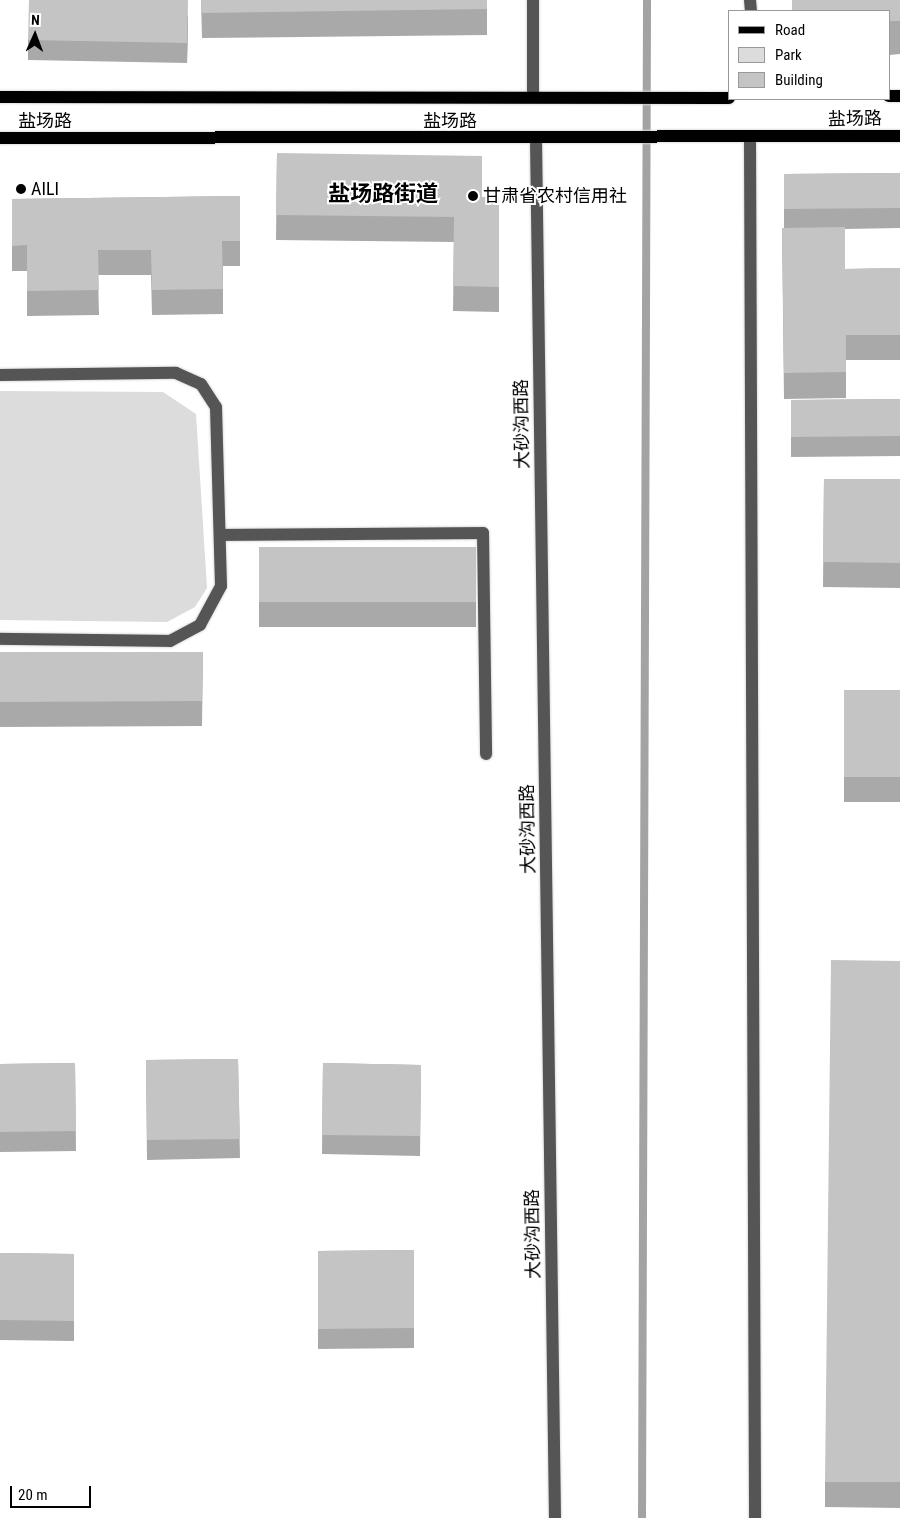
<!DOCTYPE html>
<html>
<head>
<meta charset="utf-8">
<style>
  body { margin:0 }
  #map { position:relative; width:900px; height:1518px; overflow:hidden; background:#fff; font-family:"Roboto Condensed","Noto Sans SC",sans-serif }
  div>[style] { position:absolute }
  .green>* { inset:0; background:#dcdcdc }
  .stream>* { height:8px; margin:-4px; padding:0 4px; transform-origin:4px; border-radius:4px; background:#a3a3a3 }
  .roads { filter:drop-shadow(0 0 1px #dbdbdb) drop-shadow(0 0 1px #dbdbdb) }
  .minor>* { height:12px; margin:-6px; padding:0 6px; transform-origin:6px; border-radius:6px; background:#555 }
  .major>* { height:12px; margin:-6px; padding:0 6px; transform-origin:6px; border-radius:6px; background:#000 }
  .wall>* { inset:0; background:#a9a9a9 }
  .shaded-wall>* { inset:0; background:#898989 }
  .building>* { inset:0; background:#c4c4c4 }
  .dots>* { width:14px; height:14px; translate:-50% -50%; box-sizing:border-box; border:2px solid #fff; border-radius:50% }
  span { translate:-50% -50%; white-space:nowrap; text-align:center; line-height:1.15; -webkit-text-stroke:4px #fff; paint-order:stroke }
  .street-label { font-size:18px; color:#000 }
  .poi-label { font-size:18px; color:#000 }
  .left { translate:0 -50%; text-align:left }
  .district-label { font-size:22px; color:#000; font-weight:700 }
  .legend { position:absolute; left:728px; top:10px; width:162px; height:90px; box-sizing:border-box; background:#fff; border:1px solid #999; margin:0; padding:6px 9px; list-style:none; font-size:15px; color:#000 }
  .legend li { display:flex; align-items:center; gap:10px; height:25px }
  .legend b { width:25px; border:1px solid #999 }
  .north { position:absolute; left:10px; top:10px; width:50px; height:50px; -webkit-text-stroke:4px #fff; paint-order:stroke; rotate:2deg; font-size:14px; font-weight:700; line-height:20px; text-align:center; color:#000 }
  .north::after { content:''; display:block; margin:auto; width:18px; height:22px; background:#000; clip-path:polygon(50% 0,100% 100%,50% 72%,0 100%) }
  .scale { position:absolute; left:10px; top:1486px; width:81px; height:22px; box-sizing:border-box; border:2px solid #000; border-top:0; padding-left:6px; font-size:15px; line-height:18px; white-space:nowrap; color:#000; -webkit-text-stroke:4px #fff; paint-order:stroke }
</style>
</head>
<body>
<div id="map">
  <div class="green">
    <div style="clip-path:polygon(0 391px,163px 392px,196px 414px,207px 588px,195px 607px,167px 622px,0 620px)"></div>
  </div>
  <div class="stream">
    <div style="left:642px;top:1518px;width:1518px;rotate:-89.81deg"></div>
  </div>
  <div class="roads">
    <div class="minor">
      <div style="left:533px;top:0;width:97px;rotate:90deg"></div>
      <div style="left:750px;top:0;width:11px;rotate:85deg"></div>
      <div style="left:750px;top:138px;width:1380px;rotate:89.79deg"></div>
      <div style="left:536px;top:139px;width:1379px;rotate:89.21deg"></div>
      <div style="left:0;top:375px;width:176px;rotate:-0.7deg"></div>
      <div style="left:176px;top:373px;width:27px;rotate:24deg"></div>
      <div style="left:201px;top:384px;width:27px;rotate:57deg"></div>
      <div style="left:216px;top:407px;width:179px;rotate:88.4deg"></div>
      <div style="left:221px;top:586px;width:44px;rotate:118.3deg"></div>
      <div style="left:200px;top:625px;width:34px;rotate:152deg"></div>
      <div style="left:170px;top:641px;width:170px;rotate:-179.3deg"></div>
      <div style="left:220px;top:535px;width:263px;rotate:-0.4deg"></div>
      <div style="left:483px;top:533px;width:221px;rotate:89.2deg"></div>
    </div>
    <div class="major">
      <div style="left:889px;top:96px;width:11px"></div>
      <div style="left:0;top:97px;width:729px;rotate:0.08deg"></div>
      <div style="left:0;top:138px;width:900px;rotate:-0.13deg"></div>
    </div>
  </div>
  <div class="wall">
    <div style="clip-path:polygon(201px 0,487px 0,487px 35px,202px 38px)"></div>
    <div style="clip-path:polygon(792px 0,900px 0,900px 54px,889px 55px,889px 11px,792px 11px)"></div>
    <div style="clip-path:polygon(188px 16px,187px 63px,28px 60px,28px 40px)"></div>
    <div style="clip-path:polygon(277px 153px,482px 197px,499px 198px,499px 312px,453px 311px,454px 242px,276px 240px)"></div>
    <div style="clip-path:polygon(900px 173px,900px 228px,845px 229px,845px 269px,900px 268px,900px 360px,846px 360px,846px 398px,784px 399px,782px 228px,784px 228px,784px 174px)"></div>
    <div style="clip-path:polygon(240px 196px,240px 266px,223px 266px,223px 314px,152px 315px,151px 275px,98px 275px,99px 315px,27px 316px,27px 271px,12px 271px,12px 199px)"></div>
    <div style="clip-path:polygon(900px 399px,900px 456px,791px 457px,791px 400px)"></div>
    <div style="clip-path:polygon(824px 479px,900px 479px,900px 588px,823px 587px)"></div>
    <div style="clip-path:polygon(259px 547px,476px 547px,476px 627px,259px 627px)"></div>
    <div style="clip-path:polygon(0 652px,203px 652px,202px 726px,0 727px)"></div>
    <div style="clip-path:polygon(844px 690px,900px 690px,900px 802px,844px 802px)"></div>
    <div style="clip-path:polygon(900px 961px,900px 1508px,825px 1507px,825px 1482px)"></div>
    <div style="clip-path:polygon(238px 1059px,240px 1158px,147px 1160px,146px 1060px)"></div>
    <div style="clip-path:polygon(75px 1063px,76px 1151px,0 1152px,0 1064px)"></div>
    <div style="clip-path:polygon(323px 1063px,421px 1065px,420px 1156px,322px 1154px)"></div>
    <div style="clip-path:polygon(414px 1250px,414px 1348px,318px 1349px,318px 1251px)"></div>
    <div style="clip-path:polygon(0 1253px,74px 1254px,74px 1341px,0 1340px)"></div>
  </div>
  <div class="shaded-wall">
    <div style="clip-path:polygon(188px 0,188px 16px,187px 63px,187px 43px)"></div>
  </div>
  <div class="building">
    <div style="clip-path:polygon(29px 0,188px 0,187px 43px,28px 40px)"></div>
    <div style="clip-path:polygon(201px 0,487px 0,487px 9px,202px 13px)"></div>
    <div style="clip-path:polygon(792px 0,900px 0,900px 21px,889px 21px,889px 11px,792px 11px)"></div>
    <div style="clip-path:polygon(277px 153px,482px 156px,482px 197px,499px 198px,499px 287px,453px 286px,454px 217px,276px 215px)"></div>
    <div style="clip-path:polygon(900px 173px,900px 208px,784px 209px,784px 174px)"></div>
    <div style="clip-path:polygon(240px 196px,240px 241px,222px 241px,223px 289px,152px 290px,151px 250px,98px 250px,99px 290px,27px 291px,27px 245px,12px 246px,12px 199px)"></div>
    <div style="clip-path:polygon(845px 227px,845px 269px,900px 268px,900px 335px,846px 335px,846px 372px,784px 373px,782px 228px)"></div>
    <div style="clip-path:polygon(900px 399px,900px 436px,791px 437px,791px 400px)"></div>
    <div style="clip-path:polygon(824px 479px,900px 479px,900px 563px,823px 562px)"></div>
    <div style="clip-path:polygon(259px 547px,476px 547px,476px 602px,259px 602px)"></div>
    <div style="clip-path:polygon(0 652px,203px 652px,202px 701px,0 702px)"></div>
    <div style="clip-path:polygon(844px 690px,900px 690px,900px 777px,844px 777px)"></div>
    <div style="clip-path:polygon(831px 960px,900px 961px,900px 1482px,825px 1482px)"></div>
    <div style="clip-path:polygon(238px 1059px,240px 1139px,147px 1140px,146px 1060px)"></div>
    <div style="clip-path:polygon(75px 1063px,76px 1131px,0 1132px,0 1064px)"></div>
    <div style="clip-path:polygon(323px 1063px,421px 1065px,420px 1136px,322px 1135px)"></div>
    <div style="clip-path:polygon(414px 1250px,414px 1328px,318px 1329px,318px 1251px)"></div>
    <div style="clip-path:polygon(0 1253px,74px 1254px,74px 1321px,0 1320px)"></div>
  </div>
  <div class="dots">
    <div style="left:21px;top:189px;background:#000"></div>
    <div style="left:473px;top:196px;background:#000"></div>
  </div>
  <div class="street-label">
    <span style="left:855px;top:119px;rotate:-1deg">盐场路</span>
    <span style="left:45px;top:121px">盐场路</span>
    <span style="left:450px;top:121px">盐场路</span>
    <span style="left:522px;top:424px;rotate:-91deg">大砂沟西路</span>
    <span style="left:528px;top:829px;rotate:-91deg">大砂沟西路</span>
    <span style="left:533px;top:1234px;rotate:-91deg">大砂沟西路</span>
  </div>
  <div class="poi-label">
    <span class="left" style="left:31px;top:189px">AILI</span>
    <span class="left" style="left:483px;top:196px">甘肃省农村信用社</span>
  </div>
  <div class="district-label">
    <span style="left:383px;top:194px">盐场路街道</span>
  </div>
  <ul class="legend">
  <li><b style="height:6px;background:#000"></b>Road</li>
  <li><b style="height:14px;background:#dcdcdc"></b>Park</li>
  <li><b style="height:14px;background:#c4c4c4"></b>Building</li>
  </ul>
  <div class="north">N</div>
  <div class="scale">20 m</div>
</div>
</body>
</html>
